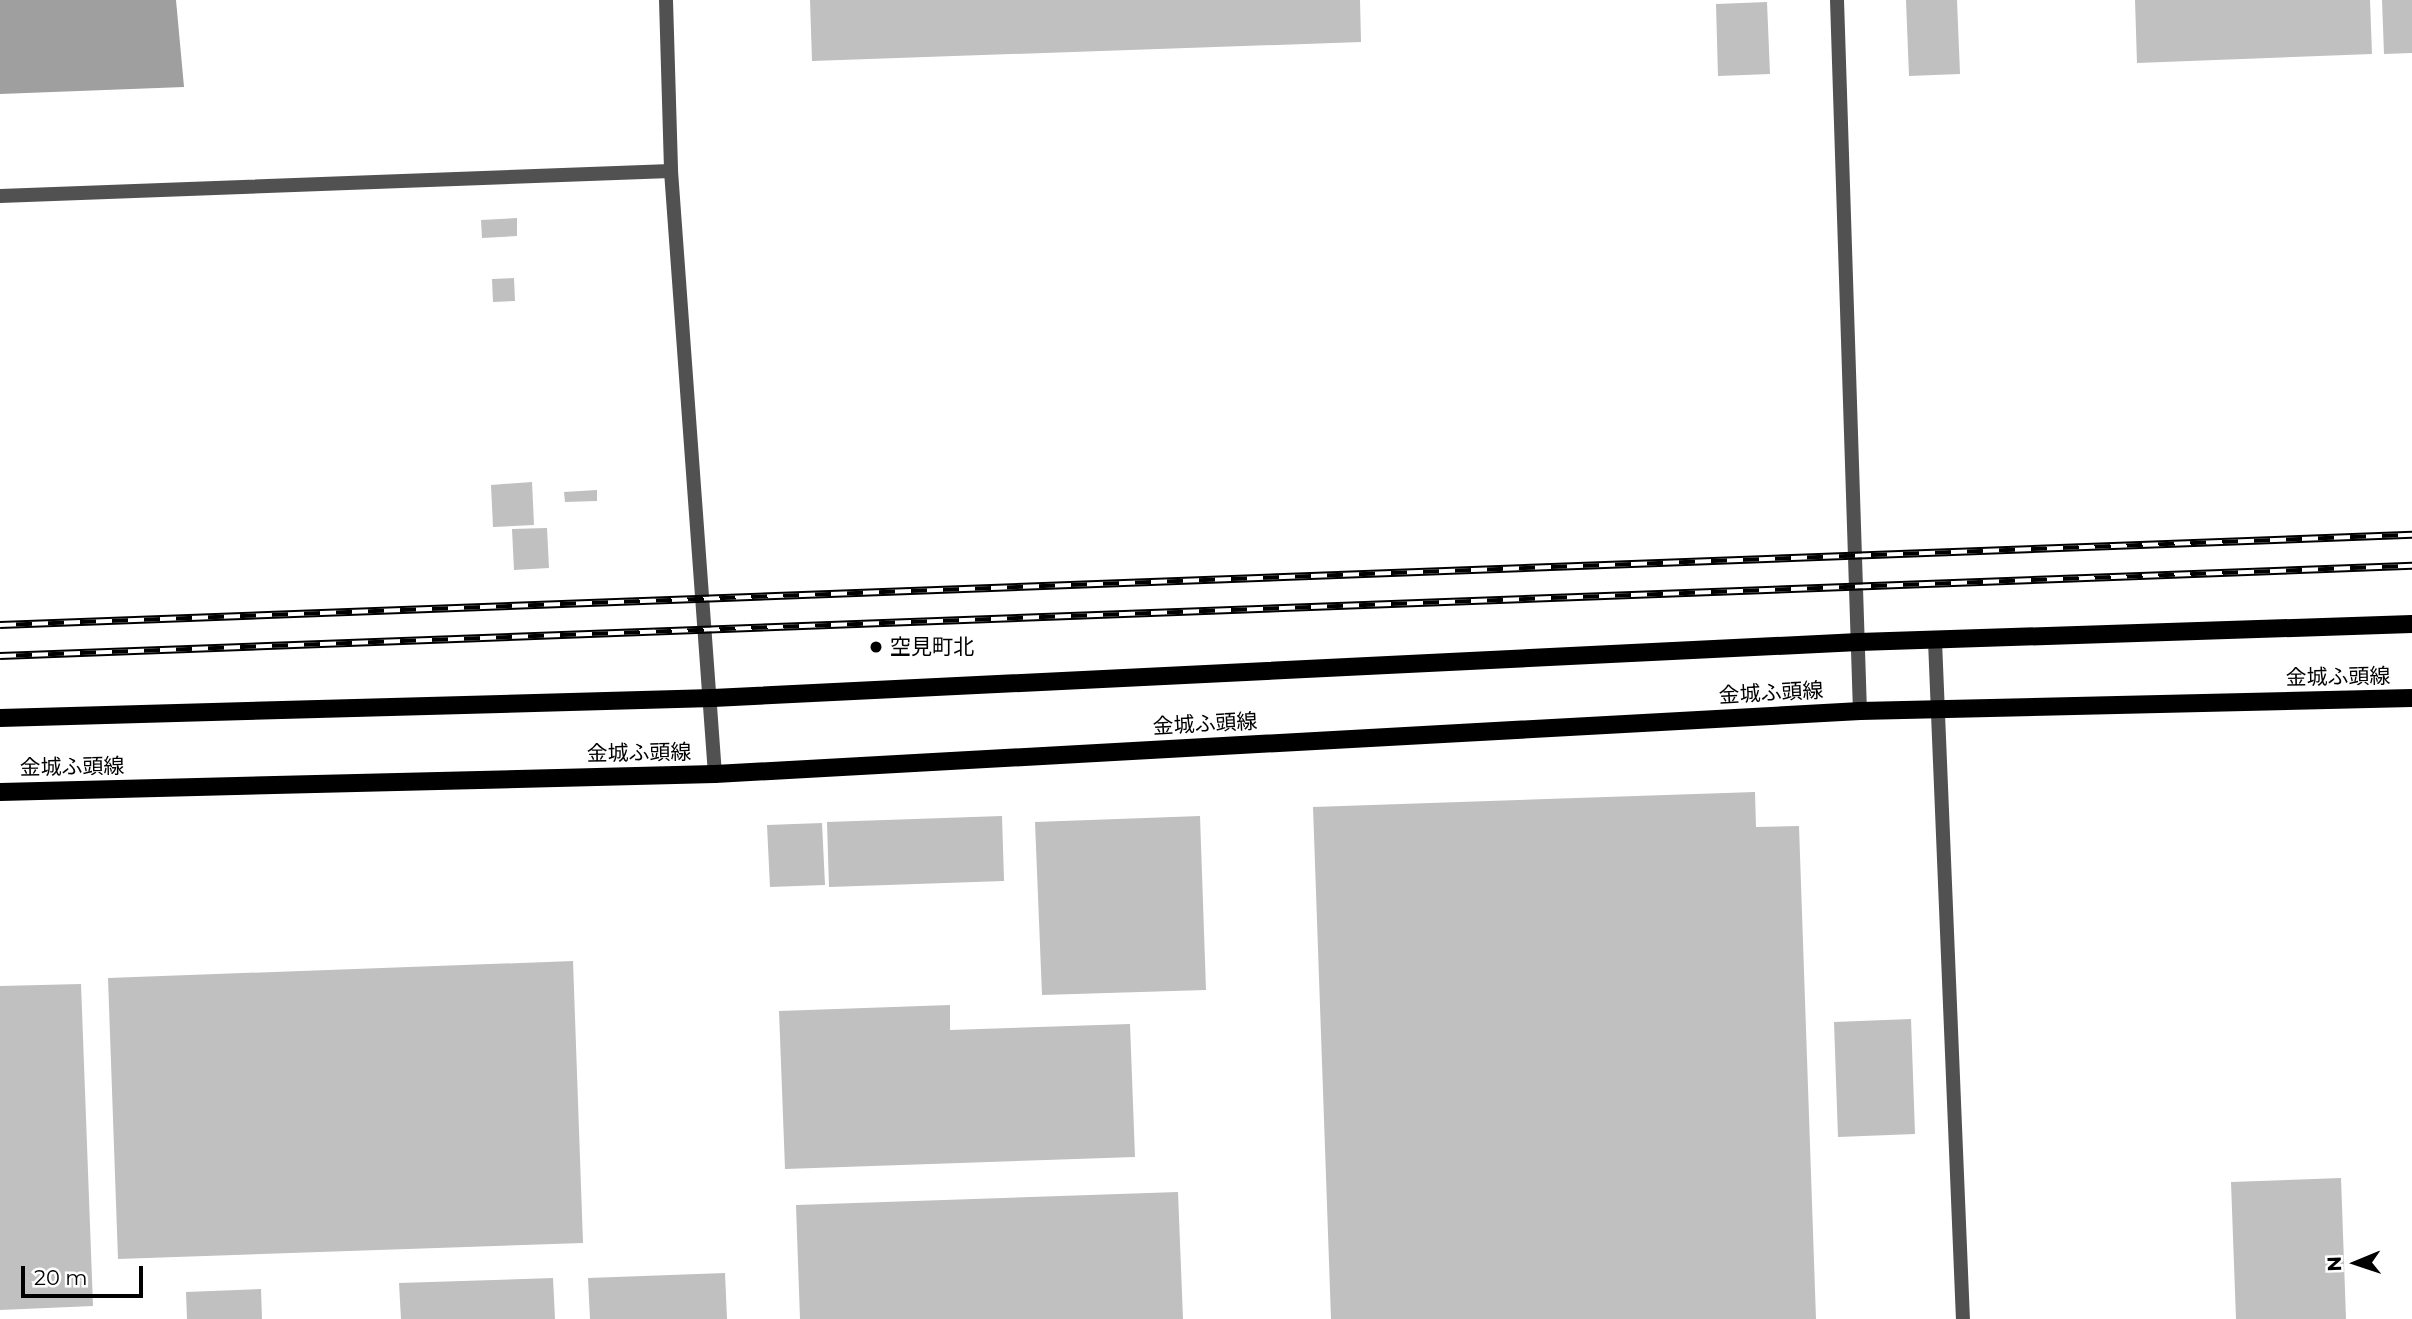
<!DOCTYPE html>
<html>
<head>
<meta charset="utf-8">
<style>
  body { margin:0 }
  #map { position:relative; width:2412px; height:1319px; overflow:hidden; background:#fff; font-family:Montserrat,"Noto Sans JP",sans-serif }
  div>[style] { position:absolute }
  .water>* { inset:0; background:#9f9f9f }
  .building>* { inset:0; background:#c0c0c0 }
  .service>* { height:14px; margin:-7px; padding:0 7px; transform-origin:7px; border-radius:7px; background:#515151 }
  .tertiary>* { height:14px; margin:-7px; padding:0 7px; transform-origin:7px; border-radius:7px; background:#515151 }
  .primary>* { height:18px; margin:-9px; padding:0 9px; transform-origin:9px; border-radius:9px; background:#000 }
  .rail>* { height:8px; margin-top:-4px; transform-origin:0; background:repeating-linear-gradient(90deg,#fff 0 16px,#000 0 32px); box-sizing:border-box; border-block:2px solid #000 }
  .dots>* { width:19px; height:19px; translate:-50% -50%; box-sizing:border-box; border:4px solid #fff; border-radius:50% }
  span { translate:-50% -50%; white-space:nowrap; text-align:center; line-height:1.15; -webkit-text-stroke:5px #fff; paint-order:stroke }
  .poi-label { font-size:21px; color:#000 }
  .left { translate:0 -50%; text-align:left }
  .street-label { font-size:21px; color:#000 }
  .north { position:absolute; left:2321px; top:1228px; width:70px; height:70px; -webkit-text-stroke:5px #fff; paint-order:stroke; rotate:268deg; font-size:19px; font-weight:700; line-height:28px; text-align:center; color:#000 }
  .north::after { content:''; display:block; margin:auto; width:24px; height:32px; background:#000; clip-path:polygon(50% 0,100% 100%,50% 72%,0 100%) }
  .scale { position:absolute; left:21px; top:1266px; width:122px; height:32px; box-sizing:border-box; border:4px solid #000; border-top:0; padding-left:9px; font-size:21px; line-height:24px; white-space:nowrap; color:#000; -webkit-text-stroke:5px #fff; paint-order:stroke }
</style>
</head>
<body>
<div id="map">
  <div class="water">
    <div style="clip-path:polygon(0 0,176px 0,184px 87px,0 94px)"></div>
  </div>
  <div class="building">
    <div style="clip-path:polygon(810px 0,1360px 0,1361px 42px,812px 61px)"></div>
    <div style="clip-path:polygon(1906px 0,1957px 0,1960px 74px,1909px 76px)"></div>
    <div style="clip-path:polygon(2135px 0,2370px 0,2372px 54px,2137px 63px)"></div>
    <div style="clip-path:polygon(2382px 0,2412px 0,2412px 53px,2384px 54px)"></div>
    <div style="clip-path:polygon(1767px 2px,1770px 74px,1718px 76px,1716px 4px)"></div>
    <div style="clip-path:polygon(517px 218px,517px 236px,482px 238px,481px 220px)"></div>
    <div style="clip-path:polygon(514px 278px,515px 301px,493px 302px,492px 279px)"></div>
    <div style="clip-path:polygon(532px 482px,534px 525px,493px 527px,491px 485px)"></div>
    <div style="clip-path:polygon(597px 490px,597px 501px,565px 502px,564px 492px)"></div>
    <div style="clip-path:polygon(547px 528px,549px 568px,514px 570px,512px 529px)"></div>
    <div style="clip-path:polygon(1755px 792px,1756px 827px,1799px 826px,1816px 1319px,1331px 1319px,1313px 807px)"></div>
    <div style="clip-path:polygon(1002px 816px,1004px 881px,829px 887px,827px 822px)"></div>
    <div style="clip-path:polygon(1200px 816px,1206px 990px,1042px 995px,1035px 822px)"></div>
    <div style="clip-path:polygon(822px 823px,825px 885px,770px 887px,767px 825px)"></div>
    <div style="clip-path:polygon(573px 961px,583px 1243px,118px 1259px,108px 978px)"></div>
    <div style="clip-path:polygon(81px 984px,93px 1306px,0 1310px,0 986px)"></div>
    <div style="clip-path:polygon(950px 1005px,950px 1030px,1130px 1024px,1135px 1157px,785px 1169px,779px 1011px)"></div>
    <div style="clip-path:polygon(1911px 1019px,1915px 1134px,1838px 1137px,1834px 1022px)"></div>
    <div style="clip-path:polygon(2341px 1178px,2346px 1319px,2236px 1319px,2231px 1182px)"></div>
    <div style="clip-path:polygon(1178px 1192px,1183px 1319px,800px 1319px,796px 1205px)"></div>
    <div style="clip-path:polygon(725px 1273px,727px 1319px,590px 1319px,588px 1278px)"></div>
    <div style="clip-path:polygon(553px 1278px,555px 1319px,401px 1319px,399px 1283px)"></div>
    <div style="clip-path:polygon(261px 1289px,262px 1319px,187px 1319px,186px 1292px)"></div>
  </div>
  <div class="service">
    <div style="left:1935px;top:641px;width:679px;rotate:87.64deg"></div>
  </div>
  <div class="tertiary">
    <div style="left:666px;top:0;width:171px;rotate:88.3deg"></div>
    <div style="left:671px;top:171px;width:605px;rotate:85.83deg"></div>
    <div style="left:1837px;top:0;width:711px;rotate:88.15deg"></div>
    <div style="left:0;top:196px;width:671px;rotate:-2.13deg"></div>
  </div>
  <div class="primary">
    <div style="left:0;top:718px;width:713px;rotate:-1.61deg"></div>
    <div style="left:713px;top:698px;width:1147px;rotate:-2.8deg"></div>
    <div style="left:1859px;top:642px;width:553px;rotate:-1.86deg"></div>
    <div style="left:0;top:792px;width:715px;rotate:-1.44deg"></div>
    <div style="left:715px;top:774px;width:1147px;rotate:-3.15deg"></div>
    <div style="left:1860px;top:711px;width:552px;rotate:-1.35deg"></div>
  </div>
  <div class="rail">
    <div style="left:0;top:625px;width:2414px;rotate:-2.14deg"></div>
    <div style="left:0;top:656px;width:2414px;rotate:-2.14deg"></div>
  </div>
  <div class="dots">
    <div style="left:876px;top:647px;background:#000"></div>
  </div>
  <div class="poi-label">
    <span class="left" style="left:890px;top:647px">空見町北</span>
  </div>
  <div class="street-label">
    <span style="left:2338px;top:677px;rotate:-1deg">金城ふ頭線</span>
    <span style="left:1771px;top:693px;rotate:-3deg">金城ふ頭線</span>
    <span style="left:1205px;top:724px;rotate:-3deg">金城ふ頭線</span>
    <span style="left:639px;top:753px;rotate:-1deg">金城ふ頭線</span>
    <span style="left:72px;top:767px;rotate:-1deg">金城ふ頭線</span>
  </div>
  <div class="north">N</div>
  <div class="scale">20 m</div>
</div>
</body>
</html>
